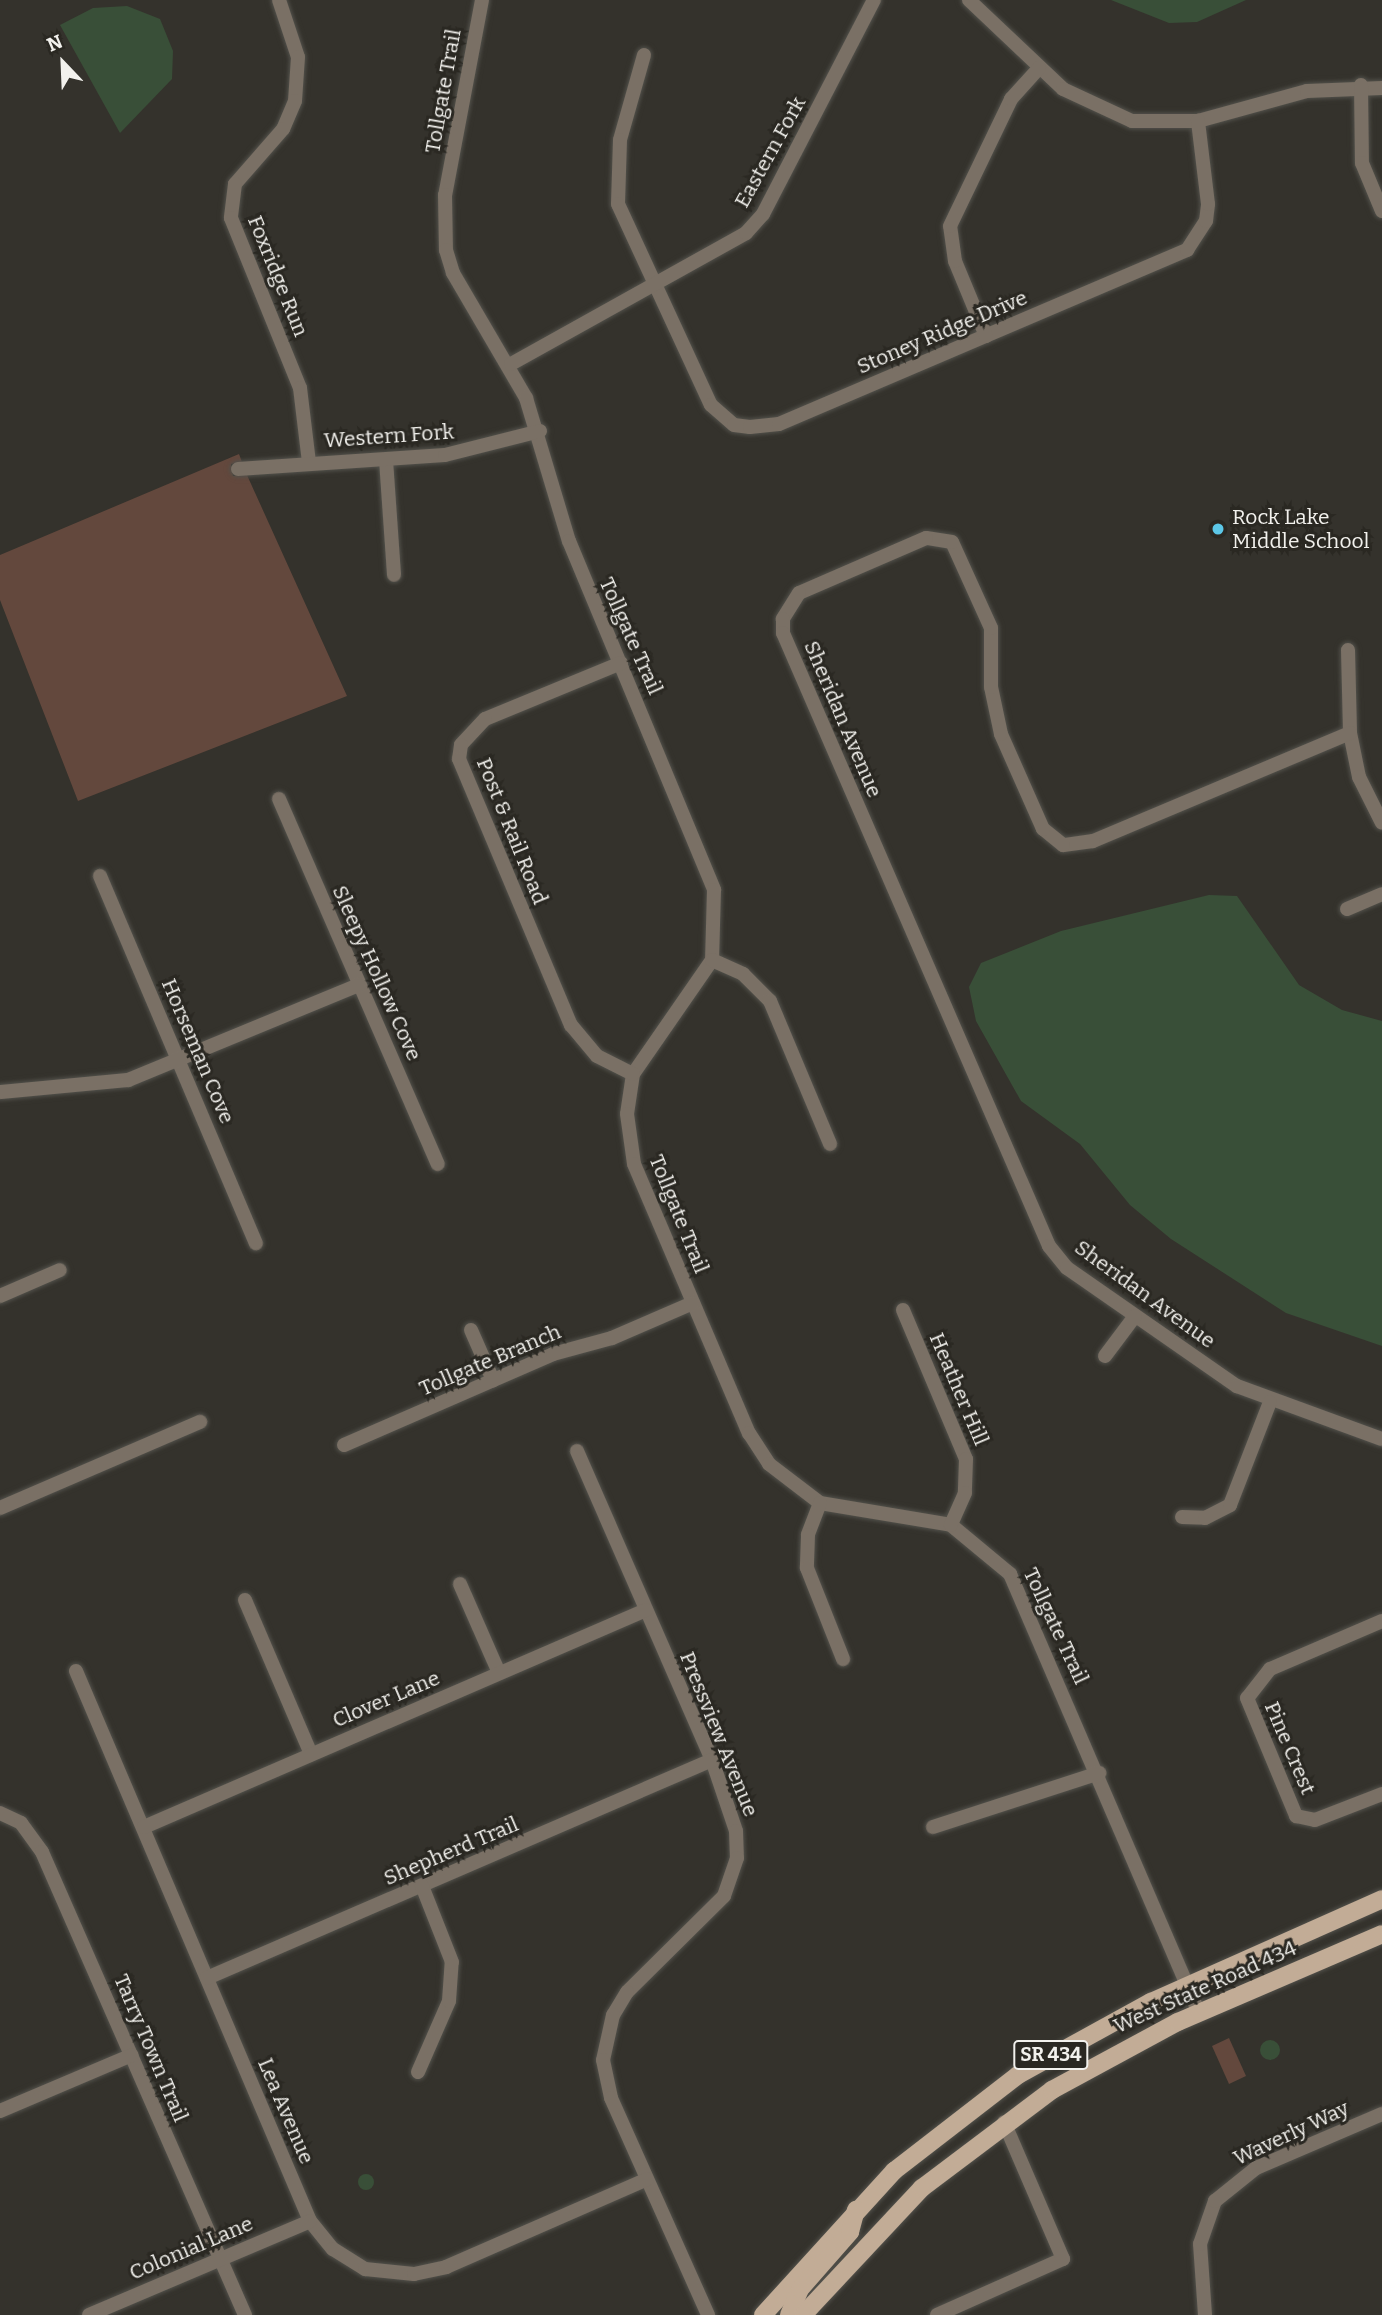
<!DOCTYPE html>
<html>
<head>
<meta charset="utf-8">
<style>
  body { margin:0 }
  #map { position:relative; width:1382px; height:2315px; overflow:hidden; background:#34322c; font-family:Bitter,serif }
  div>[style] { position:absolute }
  .green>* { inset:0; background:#63483d }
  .water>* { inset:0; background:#394f38 }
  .round { border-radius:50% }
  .roads { filter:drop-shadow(0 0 2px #52514b) drop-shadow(0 0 2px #52514b) }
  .minor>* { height:14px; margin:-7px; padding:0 7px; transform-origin:7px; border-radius:7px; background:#7a7065 }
  .major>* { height:18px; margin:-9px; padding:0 9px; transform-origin:9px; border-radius:9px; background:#c2ac96 }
  .dots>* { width:19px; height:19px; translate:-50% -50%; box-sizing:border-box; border:4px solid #2a2822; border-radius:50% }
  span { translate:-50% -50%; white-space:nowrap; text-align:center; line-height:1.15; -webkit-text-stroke:6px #2a2822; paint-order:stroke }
  .shield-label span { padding:2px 5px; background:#2a2822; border:2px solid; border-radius:5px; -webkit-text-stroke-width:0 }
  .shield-label { font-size:19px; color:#f2f1ed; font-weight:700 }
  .street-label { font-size:21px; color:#f2f1ed }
  .poi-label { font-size:21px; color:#f2f1ed }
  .left { translate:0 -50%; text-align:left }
  .north { position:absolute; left:28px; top:28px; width:70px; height:70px; -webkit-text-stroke:5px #2a2822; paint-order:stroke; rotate:337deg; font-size:19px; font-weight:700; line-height:28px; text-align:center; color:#f2f1ed }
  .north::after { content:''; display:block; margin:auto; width:24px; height:32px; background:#f2f1ed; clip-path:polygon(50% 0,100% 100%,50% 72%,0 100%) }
</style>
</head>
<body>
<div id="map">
  <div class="green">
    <div style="clip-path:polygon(239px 454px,242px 462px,231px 464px,233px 476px,247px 475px,347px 696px,78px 801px,0 600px,0 555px)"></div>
    <div style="clip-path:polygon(1229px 2038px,1246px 2076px,1229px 2084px,1212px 2046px)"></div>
  </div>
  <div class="water">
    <div style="clip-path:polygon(1111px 0,1246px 0,1197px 22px,1169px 23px)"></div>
    <div style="clip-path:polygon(127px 6px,160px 19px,173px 51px,172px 79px,120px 133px,60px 25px,93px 8px)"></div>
    <div style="clip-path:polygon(1209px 895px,1237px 896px,1299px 985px,1342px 1010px,1382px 1021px,1382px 1346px,1286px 1313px,1171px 1239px,1130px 1205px,1080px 1144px,1021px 1101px,976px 1021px,969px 987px,981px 963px,1061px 931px)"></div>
    <div class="round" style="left:1260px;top:2040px;width:20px;height:20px"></div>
    <div class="round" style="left:358px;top:2174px;width:16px;height:16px"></div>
  </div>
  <div class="roads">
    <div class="minor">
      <div style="left:279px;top:0;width:60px;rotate:71.6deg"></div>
      <div style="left:298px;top:57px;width:44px;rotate:93.9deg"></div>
      <div style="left:295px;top:101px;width:30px;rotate:113deg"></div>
      <div style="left:283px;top:129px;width:73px;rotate:131.1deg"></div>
      <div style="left:235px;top:184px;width:34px;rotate:97deg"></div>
      <div style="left:231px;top:218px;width:183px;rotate:67.9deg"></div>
      <div style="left:300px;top:388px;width:75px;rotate:83.1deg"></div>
      <div style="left:482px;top:0;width:198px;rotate:100.7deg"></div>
      <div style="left:445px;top:195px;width:55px;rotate:89deg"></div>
      <div style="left:446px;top:250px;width:24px;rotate:73deg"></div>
      <div style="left:453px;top:273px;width:145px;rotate:59.7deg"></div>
      <div style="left:526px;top:398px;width:149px;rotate:73.3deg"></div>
      <div style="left:569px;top:541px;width:378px;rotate:67.4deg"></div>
      <div style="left:714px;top:890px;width:70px;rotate:91.6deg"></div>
      <div style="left:712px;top:960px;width:139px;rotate:124.7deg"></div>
      <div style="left:633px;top:1074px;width:40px;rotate:98.5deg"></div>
      <div style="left:627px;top:1114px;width:50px;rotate:82deg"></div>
      <div style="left:634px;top:1164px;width:293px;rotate:66.9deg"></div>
      <div style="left:749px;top:1433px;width:37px;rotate:57deg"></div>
      <div style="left:769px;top:1464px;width:64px;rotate:37.4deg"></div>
      <div style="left:820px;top:1503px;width:133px;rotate:9.5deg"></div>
      <div style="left:951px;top:1525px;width:77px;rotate:39.7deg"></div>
      <div style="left:1010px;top:1574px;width:477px;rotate:66.7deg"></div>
      <div style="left:969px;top:0;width:129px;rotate:43.4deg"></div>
      <div style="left:1063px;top:89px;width:76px;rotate:24.9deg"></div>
      <div style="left:1132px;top:121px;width:66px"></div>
      <div style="left:1198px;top:121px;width:113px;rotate:-15.4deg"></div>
      <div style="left:1307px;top:91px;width:75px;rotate:-2.3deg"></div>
      <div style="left:644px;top:55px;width:88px;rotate:105.8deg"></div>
      <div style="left:620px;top:140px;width:64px;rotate:91.8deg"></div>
      <div style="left:618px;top:204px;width:221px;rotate:65.2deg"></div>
      <div style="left:711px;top:405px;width:30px;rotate:41deg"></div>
      <div style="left:734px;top:425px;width:16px;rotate:7deg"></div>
      <div style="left:750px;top:427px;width:29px;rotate:-6deg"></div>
      <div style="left:779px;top:424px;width:444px;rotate:-23.1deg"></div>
      <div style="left:1187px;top:250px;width:35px;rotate:-57deg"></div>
      <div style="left:1206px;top:221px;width:17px;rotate:-83deg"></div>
      <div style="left:1208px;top:204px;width:84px;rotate:-96.9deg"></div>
      <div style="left:1361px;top:85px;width:78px;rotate:89.3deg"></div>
      <div style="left:1362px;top:163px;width:52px;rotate:67.4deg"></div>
      <div style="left:986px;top:336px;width:81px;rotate:-112.5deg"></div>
      <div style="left:955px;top:261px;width:35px;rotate:-98deg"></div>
      <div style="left:950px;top:226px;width:141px;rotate:-64.3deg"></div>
      <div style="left:1011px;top:99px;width:42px;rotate:-47.9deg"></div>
      <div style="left:511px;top:364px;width:269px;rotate:-29.1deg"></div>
      <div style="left:746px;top:233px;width:25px;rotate:-48deg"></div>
      <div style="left:763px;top:214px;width:241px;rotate:-62.6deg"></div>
      <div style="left:386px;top:460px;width:115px;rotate:86deg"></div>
      <div style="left:238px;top:469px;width:207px;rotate:-3.9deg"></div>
      <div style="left:445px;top:455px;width:98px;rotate:-14.2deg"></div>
      <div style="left:1348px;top:650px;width:83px;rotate:88.6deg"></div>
      <div style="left:1350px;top:733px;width:45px;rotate:78.4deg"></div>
      <div style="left:1359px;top:777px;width:51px;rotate:63.4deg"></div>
      <div style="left:621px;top:663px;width:147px;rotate:157.6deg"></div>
      <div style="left:485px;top:719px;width:35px;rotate:133deg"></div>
      <div style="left:461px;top:745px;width:14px;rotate:98deg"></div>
      <div style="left:459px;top:759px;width:289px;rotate:67.2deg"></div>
      <div style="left:571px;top:1025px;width:40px;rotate:50deg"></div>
      <div style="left:597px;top:1056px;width:40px;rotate:26.6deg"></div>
      <div style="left:1350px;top:733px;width:279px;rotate:157.2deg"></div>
      <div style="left:1093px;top:841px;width:30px;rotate:172deg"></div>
      <div style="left:1063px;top:845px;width:26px;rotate:-141deg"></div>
      <div style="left:1043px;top:829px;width:104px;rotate:-113.9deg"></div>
      <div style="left:1001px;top:734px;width:48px;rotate:-102deg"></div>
      <div style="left:991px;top:687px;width:59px;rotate:-90deg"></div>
      <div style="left:991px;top:628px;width:94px;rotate:-114.4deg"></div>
      <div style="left:952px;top:542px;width:26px;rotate:-171deg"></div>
      <div style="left:926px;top:538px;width:138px;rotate:156.6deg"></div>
      <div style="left:799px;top:593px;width:31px;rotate:122deg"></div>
      <div style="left:783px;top:619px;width:14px;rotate:90deg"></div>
      <div style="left:783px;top:633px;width:668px;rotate:66.54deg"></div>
      <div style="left:1049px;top:1246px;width:28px;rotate:51deg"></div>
      <div style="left:1067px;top:1268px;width:207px;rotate:34.8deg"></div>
      <div style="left:1237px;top:1386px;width:154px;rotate:20.1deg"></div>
      <div style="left:279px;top:799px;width:398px;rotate:66.5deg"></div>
      <div style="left:100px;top:876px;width:399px;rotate:67deg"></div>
      <div style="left:1347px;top:909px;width:38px;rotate:-23deg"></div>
      <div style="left:712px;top:960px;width:34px;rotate:24deg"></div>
      <div style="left:743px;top:974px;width:38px;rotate:45deg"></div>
      <div style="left:770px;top:1001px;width:155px;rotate:67.2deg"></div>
      <div style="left:0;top:1092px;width:129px;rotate:-5.4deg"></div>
      <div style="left:128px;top:1080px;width:249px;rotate:-22.4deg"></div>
      <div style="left:0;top:1296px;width:65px;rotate:-23.4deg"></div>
      <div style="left:903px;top:1310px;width:162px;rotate:67.1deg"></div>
      <div style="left:966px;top:1459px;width:34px;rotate:92deg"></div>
      <div style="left:965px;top:1493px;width:35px;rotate:114deg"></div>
      <div style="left:471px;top:1330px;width:55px;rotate:66.3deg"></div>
      <div style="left:1105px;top:1356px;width:50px;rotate:-53.1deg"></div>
      <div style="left:344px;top:1445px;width:228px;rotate:-23.5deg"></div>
      <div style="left:553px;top:1354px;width:61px;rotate:-15.2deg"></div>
      <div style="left:612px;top:1338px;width:88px;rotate:-23.4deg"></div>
      <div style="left:577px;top:1451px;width:337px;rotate:66.4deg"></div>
      <div style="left:712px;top:1760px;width:75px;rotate:71.3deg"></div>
      <div style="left:736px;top:1831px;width:27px;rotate:88deg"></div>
      <div style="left:737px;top:1858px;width:40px;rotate:108.9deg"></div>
      <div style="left:724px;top:1896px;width:136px;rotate:135.3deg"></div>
      <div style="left:627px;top:1992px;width:27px;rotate:121deg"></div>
      <div style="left:613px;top:2015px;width:46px;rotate:102.5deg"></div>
      <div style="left:603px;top:2060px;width:39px;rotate:78deg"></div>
      <div style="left:611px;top:2098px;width:238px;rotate:65.9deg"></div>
      <div style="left:820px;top:1503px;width:34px;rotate:111deg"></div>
      <div style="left:808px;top:1535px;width:33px;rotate:92deg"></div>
      <div style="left:807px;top:1568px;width:98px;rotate:68.4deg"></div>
      <div style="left:0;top:1508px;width:218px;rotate:-23.3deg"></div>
      <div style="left:1182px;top:1517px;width:23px;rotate:2deg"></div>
      <div style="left:1205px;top:1518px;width:28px;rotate:-27deg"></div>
      <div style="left:1230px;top:1505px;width:110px;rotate:-68.8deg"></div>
      <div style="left:460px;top:1584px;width:97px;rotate:66.3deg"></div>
      <div style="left:245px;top:1600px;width:168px;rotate:66.8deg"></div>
      <div style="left:1382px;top:1621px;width:122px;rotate:156.8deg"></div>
      <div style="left:1270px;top:1669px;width:37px;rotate:128deg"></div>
      <div style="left:1247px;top:1698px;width:128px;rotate:67.4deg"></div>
      <div style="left:1296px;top:1816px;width:19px;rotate:12deg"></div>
      <div style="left:1315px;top:1820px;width:72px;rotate:-21.2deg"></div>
      <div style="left:76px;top:1671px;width:598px;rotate:66.95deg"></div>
      <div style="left:310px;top:2221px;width:36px;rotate:51deg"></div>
      <div style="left:333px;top:2249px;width:38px;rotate:32deg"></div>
      <div style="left:365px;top:2269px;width:49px;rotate:5.8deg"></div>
      <div style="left:414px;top:2274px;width:33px;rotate:-12deg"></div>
      <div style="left:446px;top:2267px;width:219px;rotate:-23.6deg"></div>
      <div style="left:0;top:1813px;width:23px;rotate:25deg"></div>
      <div style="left:21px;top:1823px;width:36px;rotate:54deg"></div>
      <div style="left:42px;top:1852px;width:506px;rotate:66.33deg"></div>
      <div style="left:144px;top:1827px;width:547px;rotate:-23.38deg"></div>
      <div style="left:933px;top:1827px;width:175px;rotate:-18deg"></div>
      <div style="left:207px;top:1978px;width:550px;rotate:-23.35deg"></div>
      <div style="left:418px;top:2072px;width:77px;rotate:-66.4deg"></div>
      <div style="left:449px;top:2001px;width:39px;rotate:-86deg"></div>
      <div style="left:452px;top:1962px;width:82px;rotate:-111.5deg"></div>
      <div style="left:0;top:2111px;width:143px;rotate:-23deg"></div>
      <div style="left:89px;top:2315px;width:240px;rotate:-23deg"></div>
      <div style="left:937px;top:2315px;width:138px;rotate:-24deg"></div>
      <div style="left:1063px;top:2259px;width:149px;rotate:-113.3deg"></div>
      <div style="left:1205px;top:2315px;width:71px;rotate:-94deg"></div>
      <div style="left:1200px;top:2244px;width:46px;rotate:-70.8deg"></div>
      <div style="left:1215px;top:2201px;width:53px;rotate:-38.8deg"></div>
      <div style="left:1256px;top:2168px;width:137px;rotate:-23.2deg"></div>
    </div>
    <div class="major">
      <div style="left:763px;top:2315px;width:195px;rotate:-47.7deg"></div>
      <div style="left:894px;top:2171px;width:157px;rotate:-37.7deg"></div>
      <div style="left:1018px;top:2075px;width:152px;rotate:-28.8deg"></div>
      <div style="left:1151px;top:2002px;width:253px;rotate:-24deg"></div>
      <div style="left:789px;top:2315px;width:28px;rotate:-67deg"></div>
      <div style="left:800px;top:2289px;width:76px;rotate:-48.7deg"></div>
      <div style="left:850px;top:2232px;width:23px;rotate:-75deg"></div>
      <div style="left:803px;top:2315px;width:174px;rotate:-46.9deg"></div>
      <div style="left:922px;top:2188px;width:163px;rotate:-37deg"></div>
      <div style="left:1052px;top:2090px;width:143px;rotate:-28.4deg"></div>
      <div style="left:1178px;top:2022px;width:222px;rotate:-23.3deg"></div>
    </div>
  </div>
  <div class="dots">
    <div style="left:1218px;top:529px;background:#5cc7e7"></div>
  </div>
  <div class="shield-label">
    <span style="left:1051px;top:2055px">SR 434</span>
  </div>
  <div class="street-label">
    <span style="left:443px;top:91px;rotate:-80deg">Tollgate Trail</span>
    <span style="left:770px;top:152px;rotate:-61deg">Eastern Fork</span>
    <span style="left:278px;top:276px;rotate:68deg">Foxridge Run</span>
    <span style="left:942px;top:332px;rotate:-23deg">Stoney Ridge Drive</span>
    <span style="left:389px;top:436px;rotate:-4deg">Western Fork</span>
    <span style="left:631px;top:636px;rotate:66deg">Tollgate Trail</span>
    <span style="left:843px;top:719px;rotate:67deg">Sheridan Avenue</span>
    <span style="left:512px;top:831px;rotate:68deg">Post &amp; Rail Road</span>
    <span style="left:377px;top:973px;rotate:66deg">Sleepy Hollow Cove</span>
    <span style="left:198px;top:1051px;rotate:67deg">Horseman Cove</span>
    <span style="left:679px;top:1214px;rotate:68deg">Tollgate Trail</span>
    <span style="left:1145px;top:1294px;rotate:36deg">Sheridan Avenue</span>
    <span style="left:490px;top:1360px;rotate:-23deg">Tollgate Branch</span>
    <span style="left:959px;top:1389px;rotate:67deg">Heather Hill</span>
    <span style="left:1056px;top:1626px;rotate:65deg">Tollgate Trail</span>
    <span style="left:386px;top:1699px;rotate:-23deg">Clover Lane</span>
    <span style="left:719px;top:1734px;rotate:68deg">Pressview Avenue</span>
    <span style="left:1290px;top:1748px;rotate:67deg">Pine Crest</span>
    <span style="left:451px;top:1851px;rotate:-23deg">Shepherd Trail</span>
    <span style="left:1205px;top:1987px;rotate:-24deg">West State Road 434</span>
    <span style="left:151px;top:2048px;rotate:67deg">Tarry Town Trail</span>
    <span style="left:286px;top:2111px;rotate:67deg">Lea Avenue</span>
    <span style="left:1291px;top:2133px;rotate:-25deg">Waverly Way</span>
    <span style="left:191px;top:2248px;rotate:-23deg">Colonial Lane</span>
  </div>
  <div class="poi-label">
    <span class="left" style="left:1232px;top:529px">Rock Lake<br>Middle School</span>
  </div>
  <div class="north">N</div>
</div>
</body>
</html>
